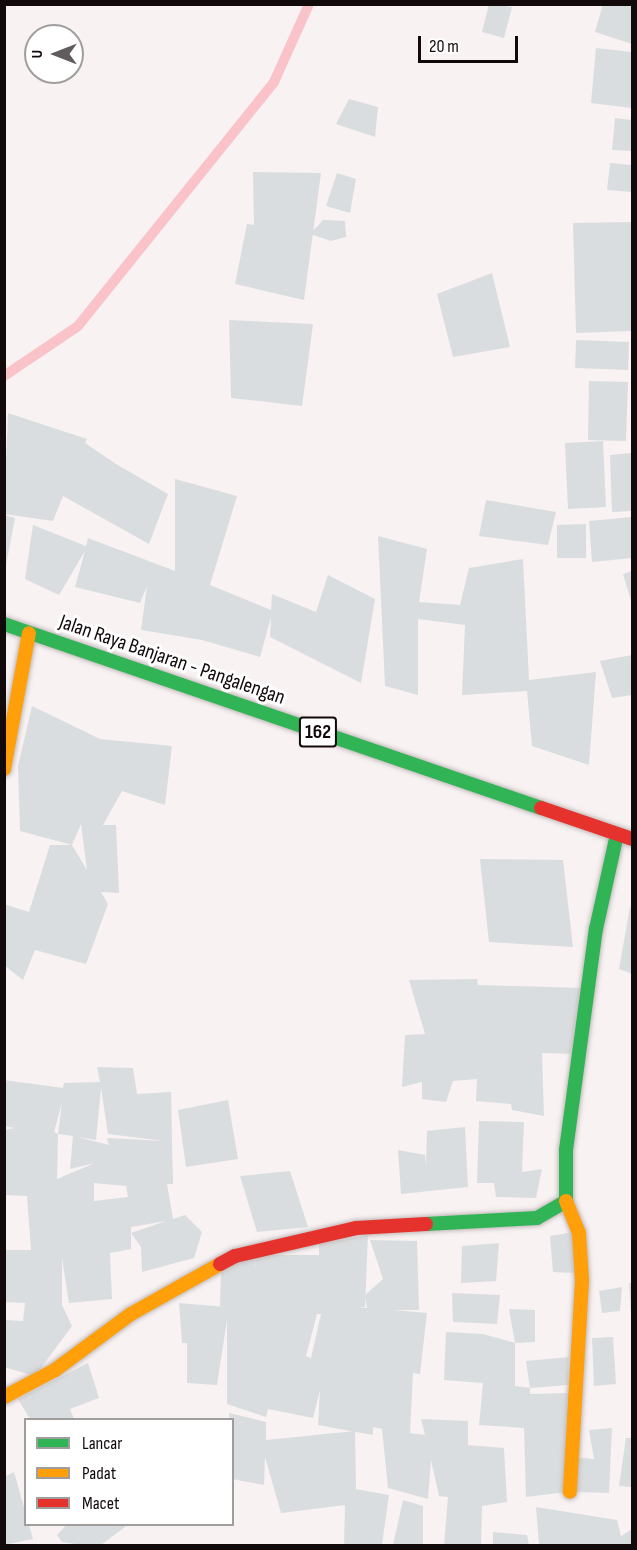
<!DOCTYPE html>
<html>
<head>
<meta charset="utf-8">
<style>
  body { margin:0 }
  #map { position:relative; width:637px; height:1550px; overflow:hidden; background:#f8f2f2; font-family:"Sofia Sans Condensed",sans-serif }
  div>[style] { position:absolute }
  .stream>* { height:10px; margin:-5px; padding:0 5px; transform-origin:5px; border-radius:5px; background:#f9c3c9 }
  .building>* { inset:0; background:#dadddf }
  .roads { filter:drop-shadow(0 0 2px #c2baba) drop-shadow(0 0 2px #c2baba) }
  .fast>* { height:14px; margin:-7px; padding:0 7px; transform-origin:7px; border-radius:7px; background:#30b455 }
  .slow>* { height:14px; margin:-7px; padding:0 7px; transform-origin:7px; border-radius:7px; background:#ff9f0a }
  .jam>* { height:14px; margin:-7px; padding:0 7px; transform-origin:7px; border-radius:7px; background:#e5322d }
  span { translate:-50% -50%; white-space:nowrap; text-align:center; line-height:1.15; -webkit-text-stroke:6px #fff; paint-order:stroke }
  .shield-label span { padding:2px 4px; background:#fff; border:2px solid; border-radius:4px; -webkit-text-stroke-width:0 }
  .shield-label { font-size:20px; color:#12090a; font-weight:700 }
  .street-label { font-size:21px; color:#12090a }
  .frame { position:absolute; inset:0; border:6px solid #12090a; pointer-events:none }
  .legend { position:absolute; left:24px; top:1418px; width:210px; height:108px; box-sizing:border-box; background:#fff; border:2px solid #a09d9d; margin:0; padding:8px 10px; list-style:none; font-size:18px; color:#12090a }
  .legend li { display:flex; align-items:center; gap:12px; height:30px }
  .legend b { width:30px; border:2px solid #a09d9d }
  .north { position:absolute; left:24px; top:24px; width:60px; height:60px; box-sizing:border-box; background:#fff; border:2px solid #a09d9d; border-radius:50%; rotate:270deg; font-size:16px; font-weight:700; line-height:24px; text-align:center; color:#12090a }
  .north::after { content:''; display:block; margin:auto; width:21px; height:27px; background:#625b5b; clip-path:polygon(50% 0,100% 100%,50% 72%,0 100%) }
  .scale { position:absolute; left:418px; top:36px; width:100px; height:27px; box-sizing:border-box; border:3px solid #12090a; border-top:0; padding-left:8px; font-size:18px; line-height:21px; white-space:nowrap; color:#12090a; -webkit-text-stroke:4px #fff; paint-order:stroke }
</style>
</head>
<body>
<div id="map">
  <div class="stream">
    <div style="left:4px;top:376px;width:89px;rotate:-34deg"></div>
    <div style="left:78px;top:326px;width:313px;rotate:-51.2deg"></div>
    <div style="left:274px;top:82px;width:85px;rotate:-65.8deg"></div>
  </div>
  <div class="building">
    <div style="clip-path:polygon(489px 4px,512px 7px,504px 38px,482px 32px)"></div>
    <div style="clip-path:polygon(603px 4px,632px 6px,632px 44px,595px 32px)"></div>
    <div style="clip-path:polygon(596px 48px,632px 52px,632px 108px,591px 103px)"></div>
    <div style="clip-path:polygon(349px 99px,378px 107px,375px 137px,336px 124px)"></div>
    <div style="clip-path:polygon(615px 118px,632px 120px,632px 151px,612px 150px)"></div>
    <div style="clip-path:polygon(610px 163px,632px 165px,632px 192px,607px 190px)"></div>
    <div style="clip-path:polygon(253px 172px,321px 173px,304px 300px,235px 284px,247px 224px,254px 225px)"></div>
    <div style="clip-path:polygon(337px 173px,356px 179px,350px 213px,326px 206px)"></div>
    <div style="clip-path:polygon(323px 220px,345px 221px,346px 237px,331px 241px,310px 234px)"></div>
    <div style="clip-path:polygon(632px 222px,632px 331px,576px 333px,573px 223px)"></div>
    <div style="clip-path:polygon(492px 273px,510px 347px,453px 357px,437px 294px)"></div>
    <div style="clip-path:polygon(229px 320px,313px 324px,302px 406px,231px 398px)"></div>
    <div style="clip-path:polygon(576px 340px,629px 342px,628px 370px,575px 368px)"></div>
    <div style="clip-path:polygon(589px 381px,628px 382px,626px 441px,588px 440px)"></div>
    <div style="clip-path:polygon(8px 413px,87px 439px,85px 443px,116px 464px,168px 494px,149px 544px,63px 496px,53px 521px,4px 514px)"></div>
    <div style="clip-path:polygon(603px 441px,606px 507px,568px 509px,565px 443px)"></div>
    <div style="clip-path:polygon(632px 453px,632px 511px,612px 512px,610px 455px)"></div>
    <div style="clip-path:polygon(175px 479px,237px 496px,210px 585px,271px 610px,272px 594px,316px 612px,328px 575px,375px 599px,361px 683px,270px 637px,271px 617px,260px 657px,202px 640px,141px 630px,147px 586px,140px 603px,75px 587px,85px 551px,59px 595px,25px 579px,33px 525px,86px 546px,88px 538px,175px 571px)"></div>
    <div style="clip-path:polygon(486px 500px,556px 512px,548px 545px,479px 536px)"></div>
    <div style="clip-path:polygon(4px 515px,15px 518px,6px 565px,4px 565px)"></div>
    <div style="clip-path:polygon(632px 517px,632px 558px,592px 562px,589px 521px)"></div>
    <div style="clip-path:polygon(586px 524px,586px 558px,557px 558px,557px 525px)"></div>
    <div style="clip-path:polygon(378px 536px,427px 549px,419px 602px,460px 605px,469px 568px,523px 559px,529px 680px,596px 672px,589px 765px,532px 746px,527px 691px,462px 695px,465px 625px,418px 619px,418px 695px,385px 686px)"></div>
    <div style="clip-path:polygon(632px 571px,632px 604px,623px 574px)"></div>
    <div style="clip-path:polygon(632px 655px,632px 695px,612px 698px,600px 661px)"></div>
    <div style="clip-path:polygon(32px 706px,100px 739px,172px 746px,165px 805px,122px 791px,103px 825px,116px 825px,119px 893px,101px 892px,108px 904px,86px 964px,35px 950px,23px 980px,4px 965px,4px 904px,29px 912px,50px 845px,72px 845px,87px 870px,81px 824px,72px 845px,20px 831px,18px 766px)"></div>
    <div style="clip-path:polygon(480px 859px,563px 860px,573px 947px,489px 942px)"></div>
    <div style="clip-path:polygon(630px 907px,632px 908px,632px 974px,619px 969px)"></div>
    <div style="clip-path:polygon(477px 979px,478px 985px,581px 988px,575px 1054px,542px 1053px,544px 1116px,512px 1110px,511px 1104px,476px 1101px,477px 1079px,453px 1081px,446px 1102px,422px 1099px,422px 1082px,402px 1087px,405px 1035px,425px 1034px,409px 980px)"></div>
    <div style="clip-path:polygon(evenodd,97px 1067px,133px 1068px,137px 1094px,171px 1092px,173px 1184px,167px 1184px,173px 1219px,185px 1215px,202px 1232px,194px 1258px,142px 1272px,141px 1247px,131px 1233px,131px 1249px,110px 1253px,112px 1299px,69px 1303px,62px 1258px,62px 1305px,72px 1326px,35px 1376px,4px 1367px,4px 1320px,23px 1321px,25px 1303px,4px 1302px,4px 1250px,31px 1250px,27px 1196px,4px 1195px,4px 1130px,14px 1128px,4px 1126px,4px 1080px,63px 1088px,64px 1083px,100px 1082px,97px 1067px,101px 1088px,108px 1134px,164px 1141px,107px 1138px,109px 1145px,77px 1137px,96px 1140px,101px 1088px,97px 1067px,62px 1103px,58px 1134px,73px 1136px,70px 1169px,95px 1163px,57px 1179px,58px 1134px,54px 1132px,62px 1103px,97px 1067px,94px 1183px,126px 1186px,128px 1197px,94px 1201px,94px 1183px,97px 1067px,166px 1221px,131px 1233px,131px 1227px,166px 1221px)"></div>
    <div style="clip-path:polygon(228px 1100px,238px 1159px,186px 1167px,178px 1110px)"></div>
    <div style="clip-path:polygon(479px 1121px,524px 1122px,522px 1172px,542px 1169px,536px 1198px,496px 1197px,494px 1183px,477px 1183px)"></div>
    <div style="clip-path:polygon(465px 1127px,468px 1187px,401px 1194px,398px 1150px,425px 1155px,426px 1166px,427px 1131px)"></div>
    <div style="clip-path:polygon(290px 1171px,308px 1227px,257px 1232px,240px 1176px)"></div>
    <div style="clip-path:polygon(575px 1232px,575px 1273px,553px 1272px,550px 1236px)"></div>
    <div style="clip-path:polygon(evenodd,368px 1235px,365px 1307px,358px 1308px,367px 1308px,365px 1295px,383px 1279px,370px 1240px,417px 1241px,419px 1310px,393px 1310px,427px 1313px,420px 1374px,413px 1373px,410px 1433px,425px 1435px,421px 1419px,468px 1421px,468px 1445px,504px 1448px,507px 1502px,482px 1506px,481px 1545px,444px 1545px,448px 1497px,439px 1496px,431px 1460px,428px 1499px,388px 1488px,382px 1429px,373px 1427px,373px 1435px,318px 1425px,320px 1390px,313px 1418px,268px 1409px,266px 1417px,227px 1404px,227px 1320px,217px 1385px,187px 1383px,187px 1343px,182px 1343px,179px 1303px,226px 1307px,220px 1306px,221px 1267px,254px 1255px,255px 1271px,255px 1255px,319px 1255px,319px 1244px,368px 1235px,317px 1314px,321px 1314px,311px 1358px,306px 1356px,317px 1314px)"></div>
    <div style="clip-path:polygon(499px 1243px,496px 1281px,461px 1283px,462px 1246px)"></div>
    <div style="clip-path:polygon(629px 1283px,632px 1283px,632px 1314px,631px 1314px)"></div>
    <div style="clip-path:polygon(622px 1287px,620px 1311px,602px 1313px,599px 1291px)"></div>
    <div style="clip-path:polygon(452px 1293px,500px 1295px,497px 1324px,453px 1322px)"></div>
    <div style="clip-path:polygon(509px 1309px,535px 1310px,535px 1342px,515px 1343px)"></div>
    <div style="clip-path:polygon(446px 1332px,483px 1334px,515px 1343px,515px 1386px,530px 1388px,530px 1394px,572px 1393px,567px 1492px,526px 1497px,524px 1428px,479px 1425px,483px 1383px,444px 1380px)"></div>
    <div style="clip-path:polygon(613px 1337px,616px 1384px,594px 1386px,592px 1338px)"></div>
    <div style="clip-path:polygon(569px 1357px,568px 1385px,530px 1388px,526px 1361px)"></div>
    <div style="clip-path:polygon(88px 1363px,99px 1398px,70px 1409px,74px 1419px,30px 1419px,18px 1399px)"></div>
    <div style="clip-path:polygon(229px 1413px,266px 1422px,266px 1440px,355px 1431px,356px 1489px,389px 1495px,382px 1545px,344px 1545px,345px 1505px,281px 1513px,265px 1457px,264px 1485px,232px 1479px)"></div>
    <div style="clip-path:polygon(612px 1428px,609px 1493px,574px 1492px,573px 1457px,594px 1459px,589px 1430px)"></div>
    <div style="clip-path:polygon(626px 1438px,632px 1438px,632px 1487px,619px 1486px)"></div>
    <div style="clip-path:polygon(14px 1472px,33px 1539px,4px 1545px,4px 1477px)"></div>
    <div style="clip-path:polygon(403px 1500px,423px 1506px,423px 1545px,393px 1545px)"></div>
    <div style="clip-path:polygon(536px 1507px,617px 1520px,621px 1536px,632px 1529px,632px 1545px,539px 1545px)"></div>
    <div style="clip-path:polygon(67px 1524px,124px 1524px,125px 1527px,101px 1545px,81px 1545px,62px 1542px,57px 1535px)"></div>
    <div style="clip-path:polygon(493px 1532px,527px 1535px,529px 1545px,493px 1545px)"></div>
  </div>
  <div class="roads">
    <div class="fast">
      <div style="left:4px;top:624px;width:568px;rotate:18.91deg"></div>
      <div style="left:426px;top:1224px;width:111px;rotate:-3.1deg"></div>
      <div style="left:537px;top:1218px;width:34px;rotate:-30deg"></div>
      <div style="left:566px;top:1201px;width:51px;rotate:-90deg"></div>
      <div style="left:566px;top:1150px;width:223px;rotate:-82.3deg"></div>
      <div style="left:596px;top:929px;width:97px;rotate:-77.5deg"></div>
    </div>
    <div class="slow">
      <div style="left:4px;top:769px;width:138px;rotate:-79.6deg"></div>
      <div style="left:566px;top:1201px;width:35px;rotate:68deg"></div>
      <div style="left:579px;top:1233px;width:48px;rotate:86.4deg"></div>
      <div style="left:582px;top:1281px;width:211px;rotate:93.3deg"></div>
      <div style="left:4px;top:1397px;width:58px;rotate:-27.9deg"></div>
      <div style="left:55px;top:1370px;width:94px;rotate:-36.4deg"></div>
      <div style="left:131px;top:1314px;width:102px;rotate:-29.3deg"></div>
    </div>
    <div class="jam">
      <div style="left:541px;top:808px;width:96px;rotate:18.8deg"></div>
      <div style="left:220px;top:1264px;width:17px;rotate:-28deg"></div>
      <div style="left:235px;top:1256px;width:124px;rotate:-13deg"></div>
      <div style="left:356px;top:1228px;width:70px;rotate:-3.3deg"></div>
    </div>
  </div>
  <div class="shield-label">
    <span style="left:318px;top:732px">162</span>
  </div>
  <div class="street-label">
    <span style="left:172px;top:660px;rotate:19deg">Jalan Raya Banjaran - Pangalengan</span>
  </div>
  <div class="frame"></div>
  <ul class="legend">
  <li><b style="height:8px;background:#30b455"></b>Lancar</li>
  <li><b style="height:8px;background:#ff9f0a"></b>Padat</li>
  <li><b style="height:8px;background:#e5322d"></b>Macet</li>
  </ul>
  <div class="north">U</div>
  <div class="scale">20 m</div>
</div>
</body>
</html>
